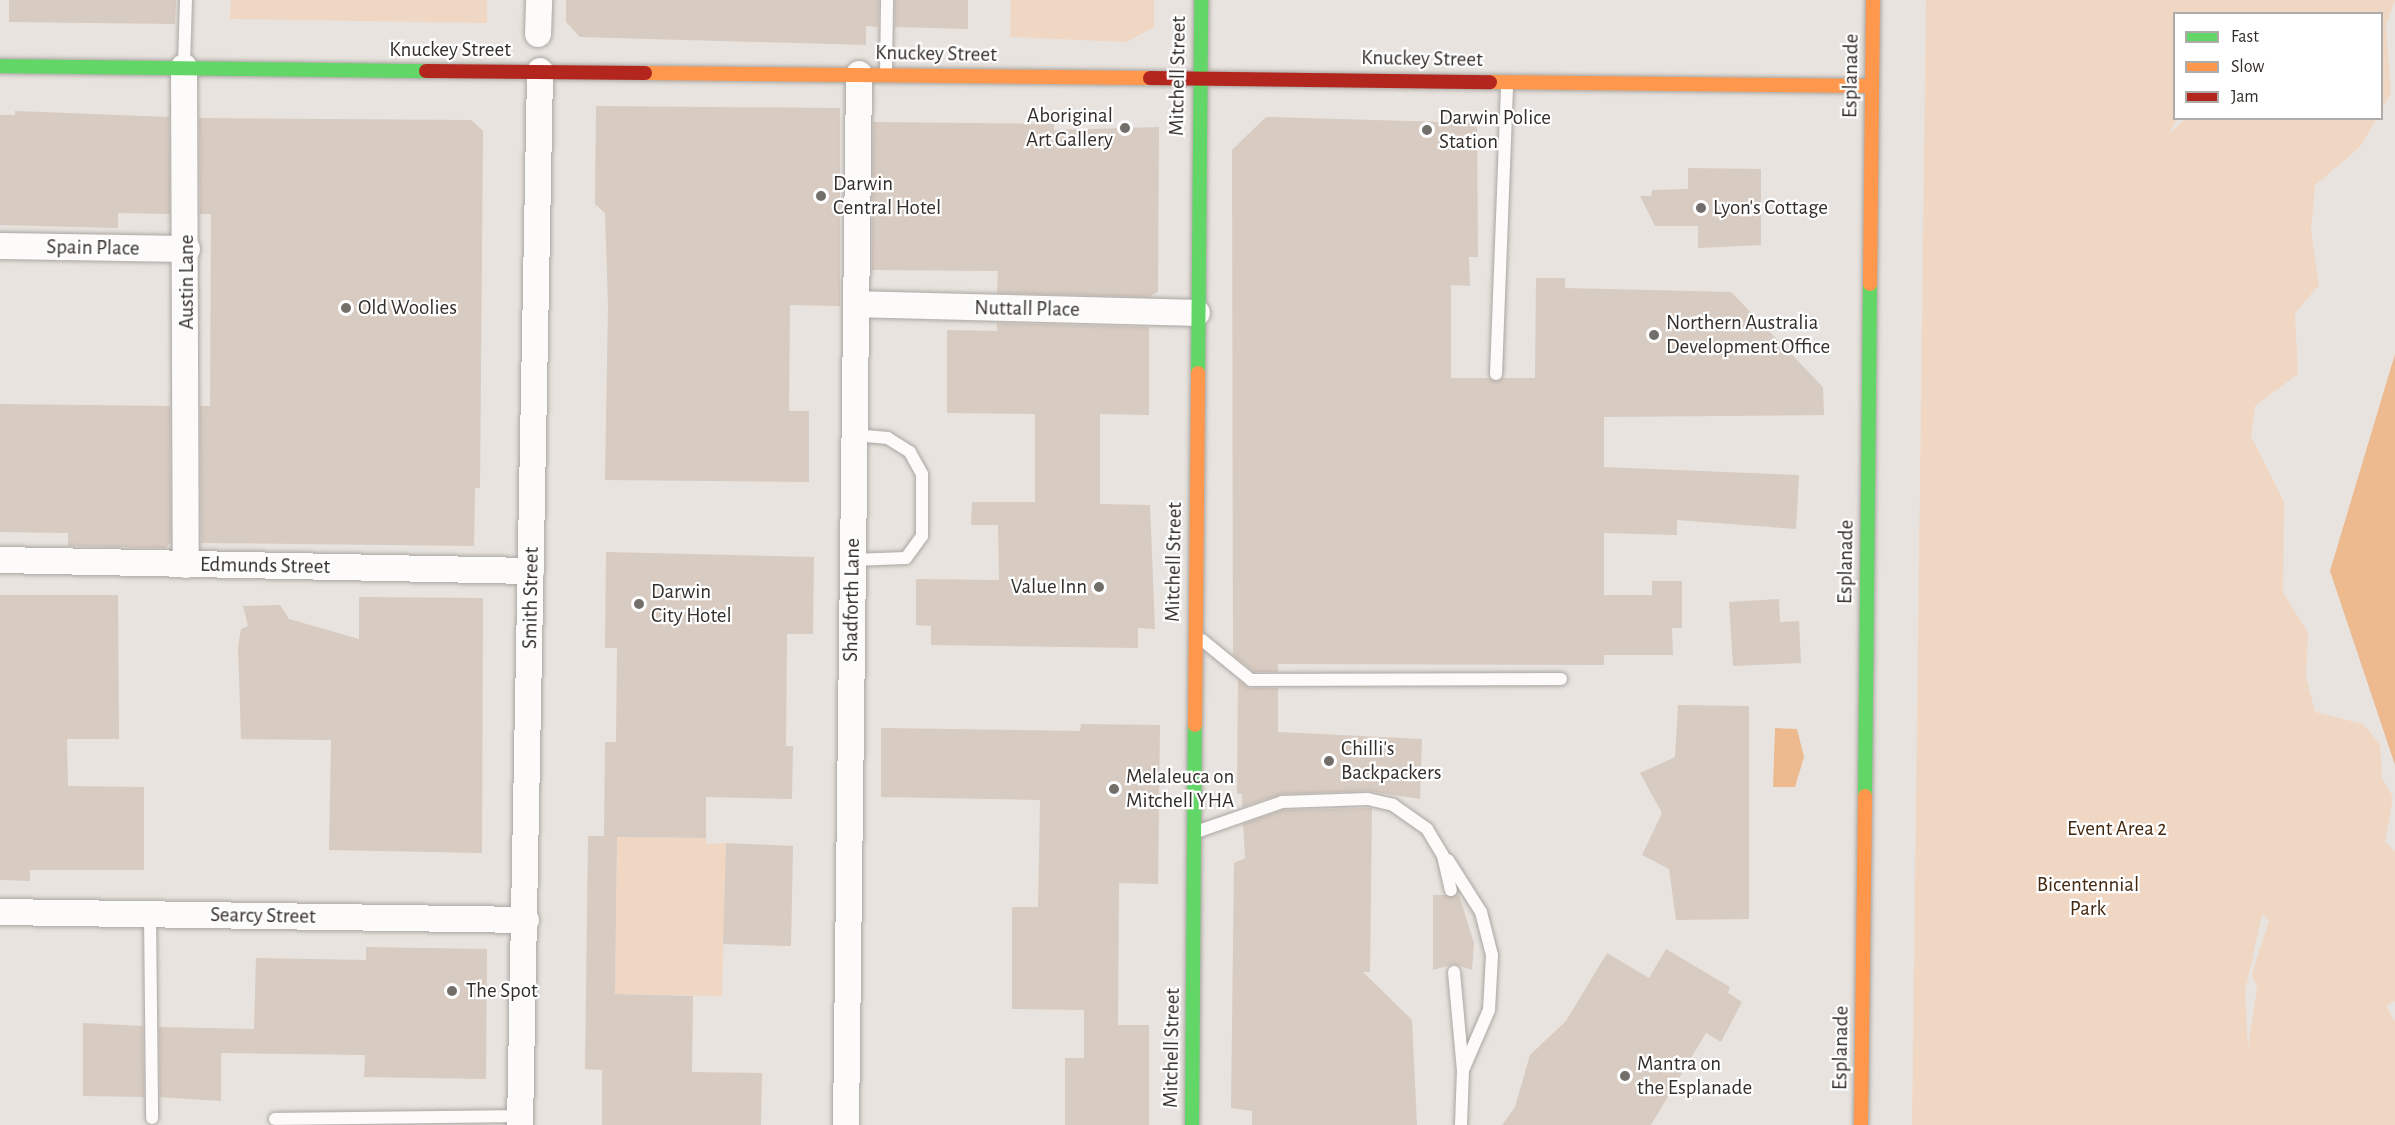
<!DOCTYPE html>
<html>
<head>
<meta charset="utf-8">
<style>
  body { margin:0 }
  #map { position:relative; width:2395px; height:1125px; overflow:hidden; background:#e8e3de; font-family:"Alegreya Sans",sans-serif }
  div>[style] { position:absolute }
  .green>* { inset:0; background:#f0d7c4 }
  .water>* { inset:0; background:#edba90 }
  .building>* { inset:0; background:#d8cbc1 }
  .roads { filter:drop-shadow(0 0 2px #aaa6a2) drop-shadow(0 0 2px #aaa6a2) }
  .lane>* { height:12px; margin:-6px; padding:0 6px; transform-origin:6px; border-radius:6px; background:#fcfbfa }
  .street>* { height:26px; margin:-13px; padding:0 13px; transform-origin:13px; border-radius:13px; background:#fcfbfa }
  .fast>* { height:14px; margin:-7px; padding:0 7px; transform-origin:7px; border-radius:7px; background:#63d668 }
  .slow>* { height:14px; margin:-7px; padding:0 7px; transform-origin:7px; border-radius:7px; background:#ff974d }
  .jam>* { height:14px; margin:-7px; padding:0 7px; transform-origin:7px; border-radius:7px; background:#b3261e }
  .dots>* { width:16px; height:16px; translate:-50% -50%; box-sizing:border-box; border:3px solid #fff; border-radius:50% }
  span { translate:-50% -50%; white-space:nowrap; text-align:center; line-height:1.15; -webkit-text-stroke:4.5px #fff; paint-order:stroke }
  .street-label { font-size:21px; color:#332f2b }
  .poi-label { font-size:21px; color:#332f2b }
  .right { translate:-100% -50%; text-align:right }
  .left { translate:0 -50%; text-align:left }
  .park-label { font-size:21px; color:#44280f }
  .legend { position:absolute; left:2173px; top:12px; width:210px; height:108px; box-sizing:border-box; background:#fff; border:2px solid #adacaa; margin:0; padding:8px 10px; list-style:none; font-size:18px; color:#332f2b }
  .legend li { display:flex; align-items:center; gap:12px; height:30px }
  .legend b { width:30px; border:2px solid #adacaa }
</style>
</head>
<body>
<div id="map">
  <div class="green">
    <div style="clip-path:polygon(231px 0,487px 0,487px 23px,230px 19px)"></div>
    <div style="clip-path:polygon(1011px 0,1154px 0,1154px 27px,1127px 42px,1010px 37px)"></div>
    <div style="clip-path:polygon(evenodd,1926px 0,2395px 0,2386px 25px,2391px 93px,2382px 109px,2382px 14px,2174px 14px,2177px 119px,2168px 135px,2185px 119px,2376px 119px,2360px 147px,2315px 185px,2311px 230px,2319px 285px,2295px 313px,2298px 374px,2255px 406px,2251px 436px,2284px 502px,2283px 593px,2308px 632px,2306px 677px,2315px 712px,2363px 724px,2380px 744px,2382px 778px,2393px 797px,2385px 842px,2395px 851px,2395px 1001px,2386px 1006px,2395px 1022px,2395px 1125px,1912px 1125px,1926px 0,2262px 914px,2269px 921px,2252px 973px,2257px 988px,2248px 1048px,2245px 992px,2262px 914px)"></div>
    <div style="clip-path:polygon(617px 837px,706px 838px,707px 844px,726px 843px,722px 996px,615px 994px)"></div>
  </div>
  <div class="water">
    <div style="clip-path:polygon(2395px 354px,2395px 765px,2330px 571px)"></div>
    <div style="clip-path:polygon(1775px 728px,1797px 729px,1804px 757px,1795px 787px,1773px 787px)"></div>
  </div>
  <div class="building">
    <div style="clip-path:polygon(9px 0,176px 0,175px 24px,9px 22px)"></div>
    <div style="clip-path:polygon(566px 0,879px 0,878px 27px,866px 26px,866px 45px,580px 37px,566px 22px)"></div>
    <div style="clip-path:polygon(895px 0,968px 0,968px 29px,895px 27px)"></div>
    <div style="clip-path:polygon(596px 106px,840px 108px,840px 306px,790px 305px,789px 411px,809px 411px,809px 482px,605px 480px,608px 304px,605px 213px,595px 204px)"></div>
    <div style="clip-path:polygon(15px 111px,169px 117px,170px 214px,118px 213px,118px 228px,0 225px,0 115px,15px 115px)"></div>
    <div style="clip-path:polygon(1266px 117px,1477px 123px,1478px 257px,1469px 257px,1470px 286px,1451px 285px,1451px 378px,1535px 378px,1536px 278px,1565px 278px,1565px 288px,1731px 292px,1823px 387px,1824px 415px,1604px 417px,1604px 467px,1799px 475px,1796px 529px,1677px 520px,1677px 535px,1604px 533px,1604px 595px,1652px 595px,1652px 581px,1682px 581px,1682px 628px,1672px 628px,1673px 655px,1604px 655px,1604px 665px,1278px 664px,1278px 672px,1254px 672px,1233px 655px,1232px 150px)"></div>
    <div style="clip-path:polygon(199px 118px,471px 120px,483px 131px,480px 488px,475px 488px,474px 546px,201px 543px,200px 406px,210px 406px,211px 214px,200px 214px)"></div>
    <div style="clip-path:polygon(873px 122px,1054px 124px,1054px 130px,1159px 127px,1158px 292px,1149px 297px,997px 293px,998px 271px,872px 270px)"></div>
    <div style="clip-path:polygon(1688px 168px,1761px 169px,1761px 245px,1698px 248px,1698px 226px,1655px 226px,1640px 196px,1651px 196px,1652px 190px,1688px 189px)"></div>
    <div style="clip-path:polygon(997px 323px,1149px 327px,1149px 415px,1100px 414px,1100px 504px,1150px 505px,1155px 629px,1138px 628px,1138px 648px,931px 645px,931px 626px,916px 625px,916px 579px,999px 580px,998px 525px,971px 525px,972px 502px,1035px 502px,1035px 414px,947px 413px,947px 330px,997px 331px)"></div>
    <div style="clip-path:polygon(0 404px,170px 406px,171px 542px,166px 548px,68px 546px,68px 533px,0 532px)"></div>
    <div style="clip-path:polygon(606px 552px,814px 557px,813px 634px,787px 634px,786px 746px,793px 746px,792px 799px,706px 797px,706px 838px,617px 837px,615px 994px,693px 996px,692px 1072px,762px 1073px,761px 1125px,602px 1125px,602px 1070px,585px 1069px,588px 836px,604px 836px,605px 742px,616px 742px,617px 648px,605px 648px)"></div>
    <div style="clip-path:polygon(0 595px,118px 595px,119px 739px,67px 739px,68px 786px,144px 787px,144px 870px,30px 870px,30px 881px,0 880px)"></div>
    <div style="clip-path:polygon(359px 597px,483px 598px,482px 853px,329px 850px,331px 740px,241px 739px,238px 647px,241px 629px,248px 626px,243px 606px,280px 605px,289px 619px,359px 639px)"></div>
    <div style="clip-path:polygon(1779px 599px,1780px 622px,1799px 621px,1801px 663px,1733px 666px,1729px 602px)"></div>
    <div style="clip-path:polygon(1238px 680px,1250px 688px,1278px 688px,1278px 732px,1422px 739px,1420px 799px,1368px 791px,1282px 794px,1242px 807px,1242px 794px,1237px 794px)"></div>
    <div style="clip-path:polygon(1678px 705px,1749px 706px,1749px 919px,1676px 920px,1669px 869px,1642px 855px,1662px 813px,1640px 773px,1675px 757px)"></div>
    <div style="clip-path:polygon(1081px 724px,1160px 725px,1158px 884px,1119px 883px,1118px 1025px,1149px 1025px,1149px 1125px,1065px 1125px,1065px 1058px,1084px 1058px,1084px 1010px,1012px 1009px,1012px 907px,1038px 907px,1040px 800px,881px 797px,881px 728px,1080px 731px)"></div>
    <div style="clip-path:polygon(1372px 808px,1370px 972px,1363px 972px,1412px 1020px,1417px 1125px,1252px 1125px,1252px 1111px,1231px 1108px,1234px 863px,1245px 858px,1243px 824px,1284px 810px)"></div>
    <div style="clip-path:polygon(726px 843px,793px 846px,791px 946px,723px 944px)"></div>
    <div style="clip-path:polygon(1433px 895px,1459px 895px,1474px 943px,1472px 970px,1454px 964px,1433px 970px)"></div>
    <div style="clip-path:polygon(366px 947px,487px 949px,486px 1079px,364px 1077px,365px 1055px,221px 1053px,221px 1101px,160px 1097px,159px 1027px,254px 1029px,256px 958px,366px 960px)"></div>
    <div style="clip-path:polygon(1666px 949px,1730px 987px,1728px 993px,1742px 1002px,1721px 1042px,1706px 1033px,1651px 1125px,1502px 1125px,1515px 1107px,1530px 1055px,1566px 1021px,1607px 953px,1649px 978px)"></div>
    <div style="clip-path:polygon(83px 1023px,143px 1026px,144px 1097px,83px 1096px)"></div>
  </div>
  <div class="roads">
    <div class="lane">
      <div style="left:184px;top:66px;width:66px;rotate:-88.3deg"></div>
      <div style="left:886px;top:74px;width:74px;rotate:-89.2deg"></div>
      <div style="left:1496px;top:374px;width:292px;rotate:-87.8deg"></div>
      <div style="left:853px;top:560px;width:53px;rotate:-2.2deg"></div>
      <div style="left:906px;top:558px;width:27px;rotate:-54deg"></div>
      <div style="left:922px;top:536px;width:62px;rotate:-90deg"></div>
      <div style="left:922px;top:474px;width:25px;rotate:-119deg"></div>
      <div style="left:910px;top:452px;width:26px;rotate:-148deg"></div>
      <div style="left:888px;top:438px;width:34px;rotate:-175deg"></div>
      <div style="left:1202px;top:640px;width:63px;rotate:39.2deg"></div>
      <div style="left:1251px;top:680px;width:310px;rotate:-0.2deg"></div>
      <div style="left:1196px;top:832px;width:91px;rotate:-19.2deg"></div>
      <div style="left:1282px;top:802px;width:86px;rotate:-2deg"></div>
      <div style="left:1368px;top:799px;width:26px;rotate:13deg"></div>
      <div style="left:1393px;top:805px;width:42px;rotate:35.2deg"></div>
      <div style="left:1427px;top:829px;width:31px;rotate:59deg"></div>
      <div style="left:1443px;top:856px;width:35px;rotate:77deg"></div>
      <div style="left:1448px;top:860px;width:62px;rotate:57.6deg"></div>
      <div style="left:1481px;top:912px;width:44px;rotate:75.7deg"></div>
      <div style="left:1492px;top:955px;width:55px;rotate:93.1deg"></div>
      <div style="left:1489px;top:1010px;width:65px;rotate:113.4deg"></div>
      <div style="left:150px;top:914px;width:204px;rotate:89.4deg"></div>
      <div style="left:1454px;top:972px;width:98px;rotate:84.8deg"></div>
      <div style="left:1463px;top:1070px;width:55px;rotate:92.1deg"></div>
      <div style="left:275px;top:1119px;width:245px;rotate:-0.7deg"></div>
    </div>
    <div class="street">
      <div style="left:538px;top:34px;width:34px;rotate:-88deg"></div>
      <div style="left:184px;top:67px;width:498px;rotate:89.8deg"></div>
      <div style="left:0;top:246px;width:187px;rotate:0.9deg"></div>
      <div style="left:856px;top:304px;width:341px;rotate:1.5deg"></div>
      <div style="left:0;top:560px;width:531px;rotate:1.19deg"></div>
      <div style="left:0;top:912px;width:526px;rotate:0.87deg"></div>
      <div style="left:520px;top:1125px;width:1054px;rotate:-88.91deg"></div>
      <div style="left:846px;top:1125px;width:1051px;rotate:-89.29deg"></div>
    </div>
    <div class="fast">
      <div style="left:0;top:66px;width:426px;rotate:0.7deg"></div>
      <div style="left:1198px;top:373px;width:373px;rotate:-89.5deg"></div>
      <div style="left:1865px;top:796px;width:512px;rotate:-89.44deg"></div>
      <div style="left:1192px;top:1125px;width:400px;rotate:-89.6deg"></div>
    </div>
    <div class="slow">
      <div style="left:645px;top:73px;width:505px;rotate:0.57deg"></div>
      <div style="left:1490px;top:82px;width:382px;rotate:0.6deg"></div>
      <div style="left:1870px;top:284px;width:284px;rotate:-89.4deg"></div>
      <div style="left:1195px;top:725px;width:352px;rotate:-89.5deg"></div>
      <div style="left:1861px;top:1125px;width:329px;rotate:-89.3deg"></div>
    </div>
    <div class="jam">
      <div style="left:426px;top:71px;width:219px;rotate:0.5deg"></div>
      <div style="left:1150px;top:78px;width:340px;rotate:0.7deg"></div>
    </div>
  </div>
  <div class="dots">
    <div style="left:1125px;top:128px;background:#726e6a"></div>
    <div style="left:1427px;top:130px;background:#726e6a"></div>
    <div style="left:821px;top:196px;background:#726e6a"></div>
    <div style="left:1701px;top:208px;background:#726e6a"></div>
    <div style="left:346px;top:308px;background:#726e6a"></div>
    <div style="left:1654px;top:335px;background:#726e6a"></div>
    <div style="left:1099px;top:587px;background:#726e6a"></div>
    <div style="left:639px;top:604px;background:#726e6a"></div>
    <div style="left:1329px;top:761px;background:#726e6a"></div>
    <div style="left:1114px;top:789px;background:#726e6a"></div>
    <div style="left:452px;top:991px;background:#726e6a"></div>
    <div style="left:1625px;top:1076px;background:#726e6a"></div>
  </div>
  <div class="street-label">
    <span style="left:450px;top:50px">Knuckey Street</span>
    <span style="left:936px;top:54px;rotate:1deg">Knuckey Street</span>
    <span style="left:1422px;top:59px;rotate:1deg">Knuckey Street</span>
    <span style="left:1178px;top:76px;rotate:-89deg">Mitchell Street</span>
    <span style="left:1851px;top:76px;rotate:-89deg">Esplanade</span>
    <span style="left:93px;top:248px;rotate:1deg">Spain Place</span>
    <span style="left:187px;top:282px;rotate:-90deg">Austin Lane</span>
    <span style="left:1027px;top:309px;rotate:1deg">Nuttall Place</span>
    <span style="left:1174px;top:562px;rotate:-89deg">Mitchell Street</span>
    <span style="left:1846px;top:562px;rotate:-89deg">Esplanade</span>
    <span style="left:265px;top:566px;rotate:1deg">Edmunds Street</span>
    <span style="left:531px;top:598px;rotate:-89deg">Smith Street</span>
    <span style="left:852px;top:600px;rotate:-89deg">Shadforth Lane</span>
    <span style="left:263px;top:916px;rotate:1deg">Searcy Street</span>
    <span style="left:1172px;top:1048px;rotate:-89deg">Mitchell Street</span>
    <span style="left:1841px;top:1048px;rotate:-89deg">Esplanade</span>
  </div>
  <div class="poi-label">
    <span class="right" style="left:1113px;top:128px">Aboriginal<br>Art Gallery</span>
    <span class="left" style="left:1439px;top:130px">Darwin Police<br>Station</span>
    <span class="left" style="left:833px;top:196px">Darwin<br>Central Hotel</span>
    <span class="left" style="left:1713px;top:208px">Lyon's Cottage</span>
    <span class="left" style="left:358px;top:308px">Old Woolies</span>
    <span class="left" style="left:1666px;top:335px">Northern Australia<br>Development Office</span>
    <span class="right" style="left:1087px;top:587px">Value Inn</span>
    <span class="left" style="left:651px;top:604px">Darwin<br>City Hotel</span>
    <span class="left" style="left:1341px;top:761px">Chilli's<br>Backpackers</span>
    <span class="left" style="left:1126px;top:789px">Melaleuca on<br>Mitchell YHA</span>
    <span class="left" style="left:466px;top:991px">The Spot</span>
    <span class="left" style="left:1637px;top:1076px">Mantra on<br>the Esplanade</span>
  </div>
  <div class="park-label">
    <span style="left:2117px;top:829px">Event Area 2</span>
    <span style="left:2088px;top:897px">Bicentennial<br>Park</span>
  </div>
  <ul class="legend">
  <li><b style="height:8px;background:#63d668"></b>Fast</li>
  <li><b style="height:8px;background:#ff974d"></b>Slow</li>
  <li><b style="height:8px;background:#b3261e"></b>Jam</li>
  </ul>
</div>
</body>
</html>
